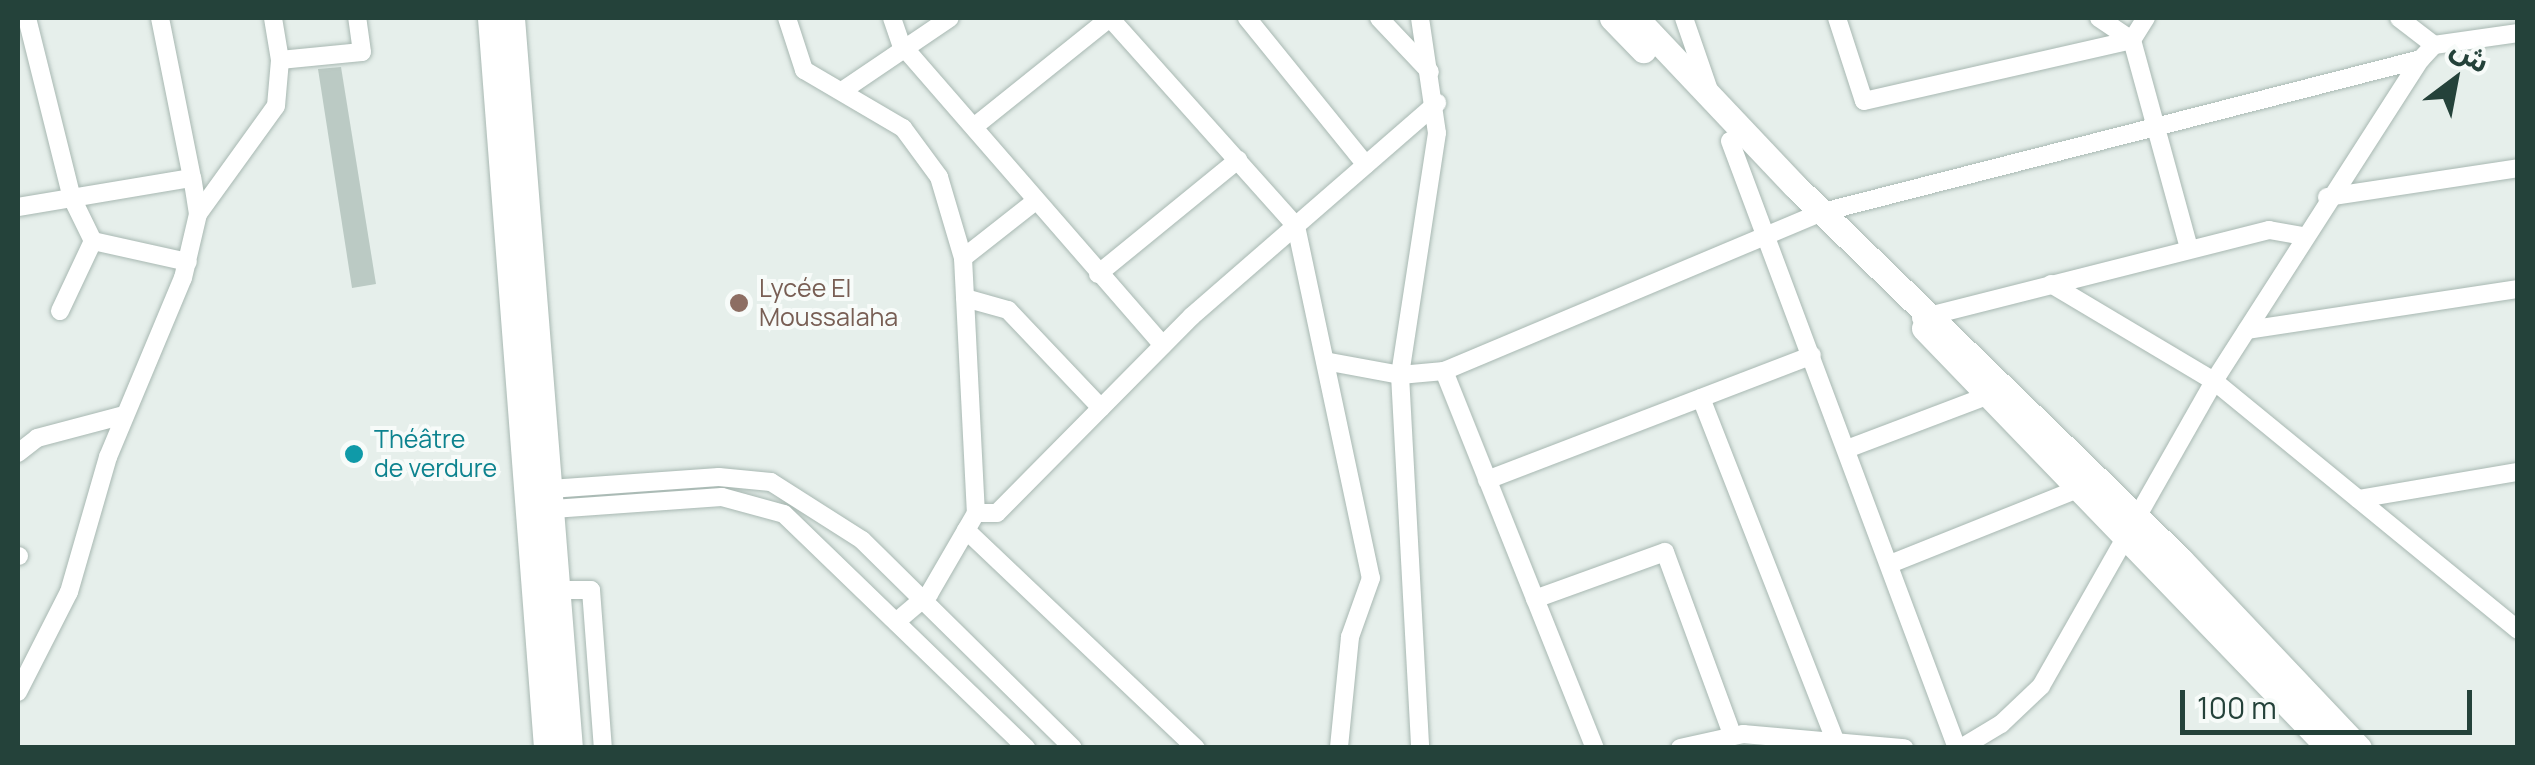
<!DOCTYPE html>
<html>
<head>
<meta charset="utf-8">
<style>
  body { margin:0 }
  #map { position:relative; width:2535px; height:765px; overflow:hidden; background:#e6efeb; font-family:Manrope,"Noto Sans Arabic",sans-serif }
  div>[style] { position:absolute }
  .building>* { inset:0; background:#bbcac4 }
  .roads { filter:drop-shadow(0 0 2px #a8b8b2) drop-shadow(0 0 2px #a8b8b2) }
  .street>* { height:18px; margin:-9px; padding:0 9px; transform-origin:9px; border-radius:9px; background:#fff }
  .secondary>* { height:25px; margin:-12.5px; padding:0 12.5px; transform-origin:12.5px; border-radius:12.5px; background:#fff }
  .dots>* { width:28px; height:28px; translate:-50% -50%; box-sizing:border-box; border:5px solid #f7fbf9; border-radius:50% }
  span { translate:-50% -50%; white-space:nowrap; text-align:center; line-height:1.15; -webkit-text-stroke:8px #f7fbf9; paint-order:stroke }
  .education-label { font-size:25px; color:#785e54 }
  .left { translate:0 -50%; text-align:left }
  .culture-label { font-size:25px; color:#0d838f }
  .frame { position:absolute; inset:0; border:20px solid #24423a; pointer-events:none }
  .north { position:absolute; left:2405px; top:30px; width:100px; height:100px; -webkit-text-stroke:8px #f7fbf9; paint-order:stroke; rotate:32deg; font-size:28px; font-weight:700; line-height:40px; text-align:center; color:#24423a }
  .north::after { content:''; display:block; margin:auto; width:35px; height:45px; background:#24423a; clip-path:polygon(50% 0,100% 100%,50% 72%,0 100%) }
  .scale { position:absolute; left:2180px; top:690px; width:292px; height:45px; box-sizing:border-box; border:5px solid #24423a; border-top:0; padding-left:12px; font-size:30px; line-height:35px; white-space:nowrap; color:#24423a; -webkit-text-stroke:8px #f7fbf9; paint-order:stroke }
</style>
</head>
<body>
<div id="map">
  <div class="building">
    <div style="clip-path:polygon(341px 67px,376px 284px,352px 288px,318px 69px)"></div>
  </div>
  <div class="roads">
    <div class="street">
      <div style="left:27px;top:18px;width:186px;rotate:76deg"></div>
      <div style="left:72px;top:198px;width:48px;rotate:64deg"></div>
      <div style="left:787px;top:18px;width:55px;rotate:71.9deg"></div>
      <div style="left:804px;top:70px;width:115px;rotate:30.4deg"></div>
      <div style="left:903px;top:128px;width:61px;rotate:53.7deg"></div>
      <div style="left:939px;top:177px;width:84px;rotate:73.5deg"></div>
      <div style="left:963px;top:258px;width:255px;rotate:87.1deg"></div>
      <div style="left:976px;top:513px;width:94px;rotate:120.1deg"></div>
      <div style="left:929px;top:594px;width:43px;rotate:139.7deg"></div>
      <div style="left:892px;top:18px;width:28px;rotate:71deg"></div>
      <div style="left:901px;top:44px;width:399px;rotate:49deg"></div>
      <div style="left:1247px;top:18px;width:189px;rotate:51deg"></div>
      <div style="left:1379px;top:18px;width:74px;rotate:46.6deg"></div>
      <div style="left:1420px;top:18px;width:116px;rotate:81.6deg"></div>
      <div style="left:1437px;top:133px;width:245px;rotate:98.7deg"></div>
      <div style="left:1400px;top:375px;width:374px;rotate:86.9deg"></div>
      <div style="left:1684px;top:18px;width:79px;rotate:70.9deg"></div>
      <div style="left:1837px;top:18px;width:87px;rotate:72deg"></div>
      <div style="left:1864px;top:101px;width:275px;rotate:-12.8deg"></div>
      <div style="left:2132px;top:40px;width:26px;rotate:-58deg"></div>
      <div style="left:2099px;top:18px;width:40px;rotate:34deg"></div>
      <div style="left:2132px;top:40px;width:217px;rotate:74.7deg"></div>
      <div style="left:2399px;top:18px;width:44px;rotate:37.6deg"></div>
      <div style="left:280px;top:60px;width:82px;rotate:-5.6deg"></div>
      <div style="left:362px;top:52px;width:34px;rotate:-98deg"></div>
      <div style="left:842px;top:91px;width:130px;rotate:-34.1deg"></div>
      <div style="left:975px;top:126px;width:173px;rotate:-38.7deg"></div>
      <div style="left:1110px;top:18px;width:279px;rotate:48.2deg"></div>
      <div style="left:1296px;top:226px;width:360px;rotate:78deg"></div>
      <div style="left:1371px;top:578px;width:63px;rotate:109.6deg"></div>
      <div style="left:1350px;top:637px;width:112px;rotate:95.7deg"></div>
      <div style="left:1730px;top:141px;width:648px;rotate:69.5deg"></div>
      <div style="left:2327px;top:197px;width:193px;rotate:-8.6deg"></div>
      <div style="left:18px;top:207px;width:176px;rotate:-9.5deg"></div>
      <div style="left:192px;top:178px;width:163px;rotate:-101.3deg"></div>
      <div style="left:198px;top:214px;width:133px;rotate:-54.2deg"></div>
      <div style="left:276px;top:106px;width:46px;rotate:-85deg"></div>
      <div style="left:280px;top:60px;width:43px;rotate:-99.5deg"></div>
      <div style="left:963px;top:258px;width:89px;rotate:-38.2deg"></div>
      <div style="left:1098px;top:274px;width:181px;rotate:-39.2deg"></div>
      <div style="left:2051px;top:284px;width:190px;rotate:30.8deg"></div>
      <div style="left:2214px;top:381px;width:393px;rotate:39.3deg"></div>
      <div style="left:965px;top:298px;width:45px;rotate:15.6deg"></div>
      <div style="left:1008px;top:310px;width:135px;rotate:46.5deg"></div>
      <div style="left:60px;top:311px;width:77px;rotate:-64.8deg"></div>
      <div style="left:93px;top:241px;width:97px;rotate:12.5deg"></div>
      <div style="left:1921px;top:318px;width:359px;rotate:-14.2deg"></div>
      <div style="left:2269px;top:230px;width:36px;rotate:10deg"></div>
      <div style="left:2247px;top:330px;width:274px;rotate:-8.6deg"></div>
      <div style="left:1330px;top:362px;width:71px;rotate:10.5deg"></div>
      <div style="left:1400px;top:375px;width:44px;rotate:-5.2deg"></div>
      <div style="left:1444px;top:371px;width:411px;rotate:-22.8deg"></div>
      <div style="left:1823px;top:212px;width:617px;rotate:-14.35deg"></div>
      <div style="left:1444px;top:371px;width:406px;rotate:68.2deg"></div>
      <div style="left:1701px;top:398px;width:370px;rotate:68.6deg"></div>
      <div style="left:1847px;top:449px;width:152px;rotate:-20.8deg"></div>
      <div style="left:18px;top:453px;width:24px;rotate:-38deg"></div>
      <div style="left:37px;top:438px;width:90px;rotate:-14.8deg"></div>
      <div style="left:1487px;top:480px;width:348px;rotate:-21deg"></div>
      <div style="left:550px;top:489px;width:169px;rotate:-4.1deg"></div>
      <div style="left:719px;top:477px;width:52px;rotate:5.5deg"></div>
      <div style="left:771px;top:482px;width:108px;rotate:32.5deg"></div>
      <div style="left:862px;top:540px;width:296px;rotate:44.6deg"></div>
      <div style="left:2358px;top:499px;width:162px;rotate:-9.6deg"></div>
      <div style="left:553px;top:509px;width:169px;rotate:-4.1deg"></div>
      <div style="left:722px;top:497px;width:64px;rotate:15.3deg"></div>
      <div style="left:784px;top:514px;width:337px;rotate:44deg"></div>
      <div style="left:976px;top:513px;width:21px"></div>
      <div style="left:997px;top:513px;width:277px;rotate:-45.3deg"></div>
      <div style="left:1192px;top:316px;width:325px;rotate:-41deg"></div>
      <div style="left:966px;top:530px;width:317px;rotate:43.5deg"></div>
      <div style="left:18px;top:556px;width:1px"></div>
      <div style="left:1890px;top:564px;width:205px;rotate:-21.8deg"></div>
      <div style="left:559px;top:590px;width:32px"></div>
      <div style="left:591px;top:590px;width:158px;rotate:85.7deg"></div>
      <div style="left:1535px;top:599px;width:138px;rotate:-19.9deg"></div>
      <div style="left:1665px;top:552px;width:194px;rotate:69.8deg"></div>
      <div style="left:18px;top:692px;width:112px;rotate:-63deg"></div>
      <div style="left:69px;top:592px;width:141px;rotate:-73.9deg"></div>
      <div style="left:108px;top:457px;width:194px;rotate:-67.3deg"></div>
      <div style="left:183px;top:278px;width:66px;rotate:-76.8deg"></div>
      <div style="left:198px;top:214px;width:36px;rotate:-99deg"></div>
      <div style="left:1680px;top:748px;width:65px;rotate:-12.5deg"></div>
      <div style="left:1743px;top:734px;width:162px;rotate:5deg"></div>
      <div style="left:1961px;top:748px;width:47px;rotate:-31deg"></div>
      <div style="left:2001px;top:724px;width:55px;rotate:-43.5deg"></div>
      <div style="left:2041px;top:686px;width:351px;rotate:-60.4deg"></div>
      <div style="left:2214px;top:381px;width:383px;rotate:-57.3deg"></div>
      <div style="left:2421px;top:59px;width:19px;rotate:-47deg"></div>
      <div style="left:2434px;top:45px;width:85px;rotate:-8.1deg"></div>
    </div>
    <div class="secondary">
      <div style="left:490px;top:18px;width:732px;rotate:85.61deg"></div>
      <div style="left:512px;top:18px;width:732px;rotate:85.46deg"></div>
      <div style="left:1612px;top:18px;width:45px;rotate:45.9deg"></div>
      <div style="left:1636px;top:18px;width:230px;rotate:46.6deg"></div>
      <div style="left:1794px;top:185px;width:539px;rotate:44.1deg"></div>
      <div style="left:2181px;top:560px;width:259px;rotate:46.6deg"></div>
      <div style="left:1924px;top:328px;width:583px;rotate:46.04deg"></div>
    </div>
  </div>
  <div class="dots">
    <div style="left:739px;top:303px;background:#8d6e63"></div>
    <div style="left:354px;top:454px;background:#0f9aa8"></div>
  </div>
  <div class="education-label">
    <span class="left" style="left:759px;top:303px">Lycée El<br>Moussalaha</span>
  </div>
  <div class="culture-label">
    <span class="left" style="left:374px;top:454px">Théâtre<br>de verdure</span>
  </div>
  <div class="frame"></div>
  <div class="north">ش</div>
  <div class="scale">100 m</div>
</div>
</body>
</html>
